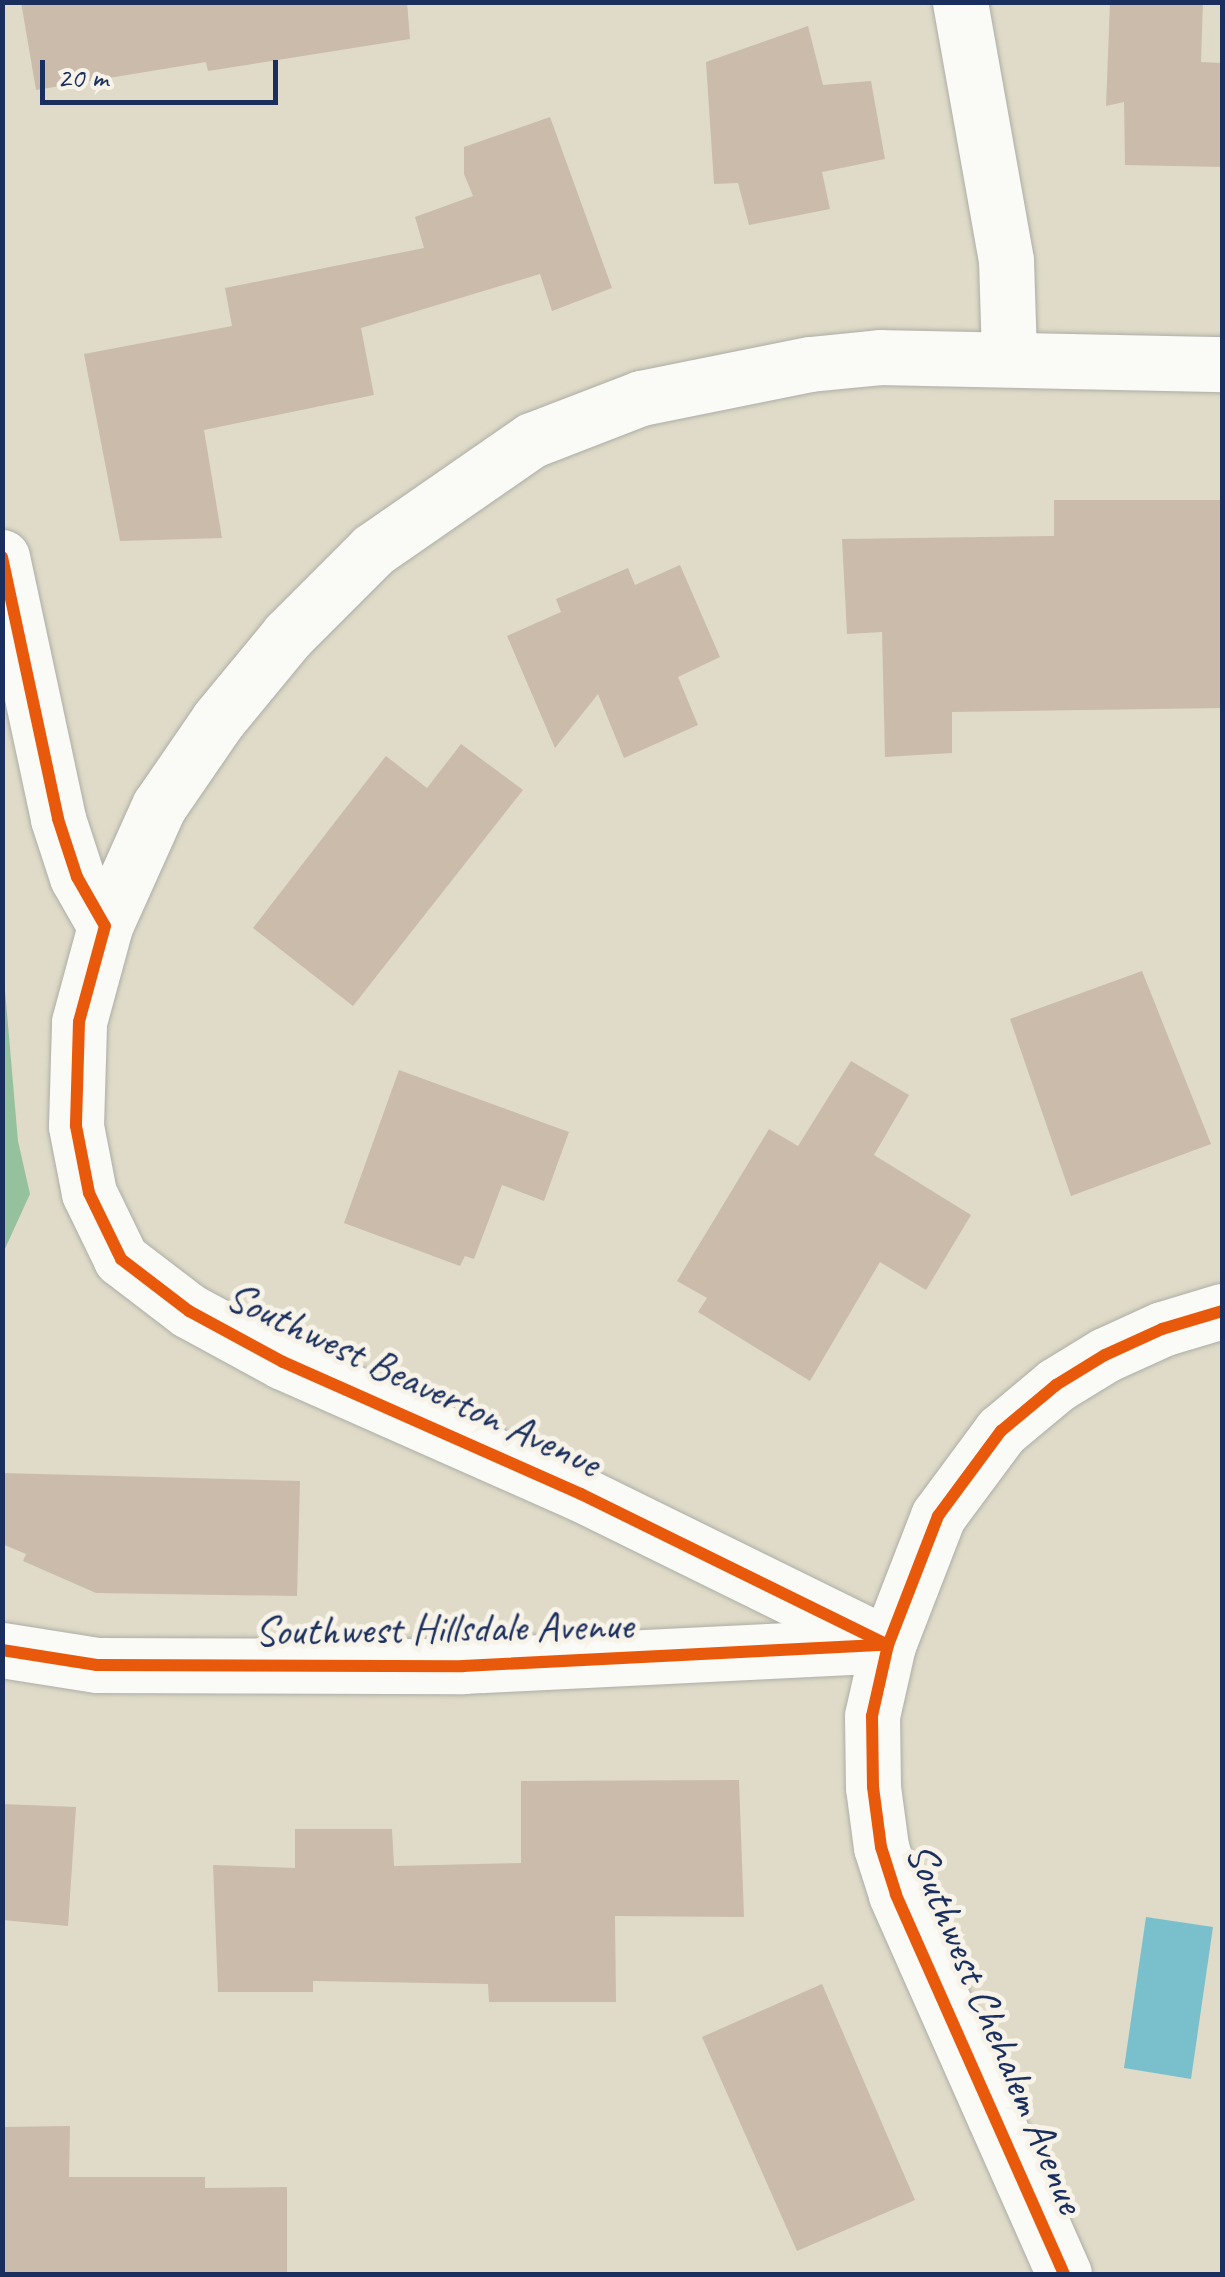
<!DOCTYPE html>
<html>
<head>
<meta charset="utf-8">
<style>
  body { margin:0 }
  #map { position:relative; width:1225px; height:2277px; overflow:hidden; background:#dfdbc8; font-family:Caveat,sans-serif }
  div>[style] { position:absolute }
  .forest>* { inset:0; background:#96c19d }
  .water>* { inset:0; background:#7ac0cc }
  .building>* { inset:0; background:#cbbbab }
  .roads { filter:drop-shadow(0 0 2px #aeada6) drop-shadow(0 0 2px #aeada6) }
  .minor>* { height:55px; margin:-27.5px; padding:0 27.5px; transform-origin:27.5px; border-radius:27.5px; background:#fafaf7 }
  .cycleway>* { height:12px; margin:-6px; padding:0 6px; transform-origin:6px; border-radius:6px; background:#e8590c }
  span { translate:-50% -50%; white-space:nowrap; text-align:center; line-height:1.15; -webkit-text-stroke:10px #f7f3e8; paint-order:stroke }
  .street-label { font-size:42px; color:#1b2f5e }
  .frame { position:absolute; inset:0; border:5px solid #1b2f5e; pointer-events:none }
  .scale { position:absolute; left:40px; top:60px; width:238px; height:45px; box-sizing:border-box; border:5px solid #1b2f5e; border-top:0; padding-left:12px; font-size:30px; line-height:35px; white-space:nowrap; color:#1b2f5e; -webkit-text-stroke:8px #f7f3e8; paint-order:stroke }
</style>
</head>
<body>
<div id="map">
  <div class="forest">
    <div style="clip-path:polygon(3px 967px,18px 1141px,30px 1194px,3px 1253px)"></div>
  </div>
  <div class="water">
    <div style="clip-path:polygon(1146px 1917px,1213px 1927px,1191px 2079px,1124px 2068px)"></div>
  </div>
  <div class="building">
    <div style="clip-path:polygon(21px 2px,407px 2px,410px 39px,208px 71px,206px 62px,36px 90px)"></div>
    <div style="clip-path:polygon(1110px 2px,1203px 2px,1201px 62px,1222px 63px,1222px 167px,1125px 165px,1124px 102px,1106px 106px)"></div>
    <div style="clip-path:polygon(808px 26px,823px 85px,871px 81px,885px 159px,822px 172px,830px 209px,749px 225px,738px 183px,714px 184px,706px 62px)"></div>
    <div style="clip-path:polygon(550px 117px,612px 288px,552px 311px,540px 274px,361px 328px,374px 395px,204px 430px,222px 538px,120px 541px,84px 354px,232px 326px,225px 288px,424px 248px,415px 217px,473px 196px,464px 174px,464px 147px)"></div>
    <div style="clip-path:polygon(1054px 500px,1222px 500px,1222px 708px,952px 712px,952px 753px,885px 757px,882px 632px,847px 634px,842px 539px,1054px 536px)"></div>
    <div style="clip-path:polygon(680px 565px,720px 657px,678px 677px,698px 725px,624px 758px,598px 694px,555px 748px,507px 636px,561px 612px,556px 599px,628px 568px,635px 585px)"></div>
    <div style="clip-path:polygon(461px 744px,523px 790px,353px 1006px,253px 928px,386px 756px,427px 788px)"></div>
    <div style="clip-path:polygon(1142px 971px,1211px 1144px,1071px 1196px,1010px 1019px)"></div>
    <div style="clip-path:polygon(851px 1061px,909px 1095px,874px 1155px,971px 1215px,926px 1290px,880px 1262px,810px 1381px,698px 1312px,707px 1298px,677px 1281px,769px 1129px,798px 1146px)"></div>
    <div style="clip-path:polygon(399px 1070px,569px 1132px,544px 1201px,502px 1185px,474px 1259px,465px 1256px,460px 1266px,344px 1223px)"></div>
    <div style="clip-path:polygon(2px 1473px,300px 1481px,297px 1596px,96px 1593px,23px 1561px,26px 1554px,2px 1544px)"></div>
    <div style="clip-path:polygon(739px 1780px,744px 1917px,615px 1916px,616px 2002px,489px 2002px,488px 1984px,313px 1981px,313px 1992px,218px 1992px,213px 1865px,295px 1868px,295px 1829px,392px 1829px,394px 1866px,521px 1863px,521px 1781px)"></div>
    <div style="clip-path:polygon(2px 1804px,76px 1807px,68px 1926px,2px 1920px)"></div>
    <div style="clip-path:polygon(822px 1984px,915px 2200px,797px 2251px,702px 2037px)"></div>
    <div style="clip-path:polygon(70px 2126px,69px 2177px,205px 2177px,205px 2188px,287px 2187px,287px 2274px,2px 2274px,2px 2127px)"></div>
  </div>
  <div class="roads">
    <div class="minor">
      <div style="left:960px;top:2px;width:262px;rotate:79.9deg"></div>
      <div style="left:1006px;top:260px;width:98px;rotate:88.2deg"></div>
      <div style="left:2px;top:557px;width:268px;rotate:77.9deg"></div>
      <div style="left:58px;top:819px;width:61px;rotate:71.9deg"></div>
      <div style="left:77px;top:877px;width:56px;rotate:60.3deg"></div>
      <div style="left:888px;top:1645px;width:342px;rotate:-153.8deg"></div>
      <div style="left:581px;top:1494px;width:326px;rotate:-156.1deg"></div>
      <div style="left:283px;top:1362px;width:107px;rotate:-151.5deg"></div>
      <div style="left:189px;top:1311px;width:86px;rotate:-142.6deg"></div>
      <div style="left:121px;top:1259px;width:73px;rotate:-115.9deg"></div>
      <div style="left:89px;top:1193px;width:68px;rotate:-101deg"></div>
      <div style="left:76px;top:1126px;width:104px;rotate:-88.3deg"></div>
      <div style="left:79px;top:1022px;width:99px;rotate:-74.8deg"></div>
      <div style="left:105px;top:926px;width:132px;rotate:-65.8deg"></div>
      <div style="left:159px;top:806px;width:104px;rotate:-55.5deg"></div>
      <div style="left:218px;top:720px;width:110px;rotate:-50.5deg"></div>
      <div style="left:288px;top:635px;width:120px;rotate:-45deg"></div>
      <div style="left:373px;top:550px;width:193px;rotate:-34.7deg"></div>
      <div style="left:532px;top:440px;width:117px;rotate:-21.1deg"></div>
      <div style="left:641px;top:398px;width:172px;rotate:-11.4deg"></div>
      <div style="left:810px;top:364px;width:70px;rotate:-5.7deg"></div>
      <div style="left:880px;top:357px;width:342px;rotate:1.2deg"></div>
      <div style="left:2px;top:1650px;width:96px;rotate:9deg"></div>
      <div style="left:97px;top:1665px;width:366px;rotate:0.2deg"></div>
      <div style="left:463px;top:1666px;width:423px;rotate:-2.8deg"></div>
      <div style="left:1064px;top:2274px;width:415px;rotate:-113.9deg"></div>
      <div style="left:896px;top:1894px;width:49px;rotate:-107.7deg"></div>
      <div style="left:881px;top:1847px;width:61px;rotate:-97.6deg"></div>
      <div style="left:873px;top:1787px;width:71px;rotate:-90.8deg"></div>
      <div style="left:872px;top:1716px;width:73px;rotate:-77.3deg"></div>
      <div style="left:888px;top:1645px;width:138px;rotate:-68.8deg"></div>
      <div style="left:938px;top:1516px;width:106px;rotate:-53.5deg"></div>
      <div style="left:1001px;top:1431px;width:72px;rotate:-39.9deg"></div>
      <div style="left:1056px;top:1385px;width:57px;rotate:-31.5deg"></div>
      <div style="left:1105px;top:1355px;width:63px;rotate:-24.5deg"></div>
      <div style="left:1162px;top:1329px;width:63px;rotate:-16.7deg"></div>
    </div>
  </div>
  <div class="cycleway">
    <div style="left:2px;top:557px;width:268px;rotate:77.9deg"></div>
    <div style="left:58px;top:819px;width:61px;rotate:71.9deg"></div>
    <div style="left:77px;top:877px;width:56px;rotate:60.3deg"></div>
    <div style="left:105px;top:926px;width:99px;rotate:105.2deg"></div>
    <div style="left:79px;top:1022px;width:104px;rotate:91.7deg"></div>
    <div style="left:76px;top:1126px;width:68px;rotate:79deg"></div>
    <div style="left:89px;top:1193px;width:73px;rotate:64.1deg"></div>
    <div style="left:121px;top:1259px;width:86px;rotate:37.4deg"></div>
    <div style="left:189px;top:1311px;width:107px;rotate:28.5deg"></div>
    <div style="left:283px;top:1362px;width:326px;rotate:23.9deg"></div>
    <div style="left:581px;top:1494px;width:342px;rotate:26.2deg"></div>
    <div style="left:2px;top:1650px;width:96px;rotate:9deg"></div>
    <div style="left:97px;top:1665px;width:366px;rotate:0.2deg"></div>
    <div style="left:463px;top:1666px;width:421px;rotate:-2.9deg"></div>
    <div style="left:1064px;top:2274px;width:415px;rotate:-113.9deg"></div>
    <div style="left:896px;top:1894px;width:49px;rotate:-107.7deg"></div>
    <div style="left:881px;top:1847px;width:61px;rotate:-97.6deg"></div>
    <div style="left:873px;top:1787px;width:71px;rotate:-90.8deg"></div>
    <div style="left:872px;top:1716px;width:73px;rotate:-77.3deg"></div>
    <div style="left:888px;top:1645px;width:138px;rotate:-68.8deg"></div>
    <div style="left:938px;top:1516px;width:106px;rotate:-53.5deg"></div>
    <div style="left:1001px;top:1431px;width:72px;rotate:-39.9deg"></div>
    <div style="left:1056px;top:1385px;width:57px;rotate:-31.5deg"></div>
    <div style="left:1105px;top:1355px;width:63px;rotate:-24.5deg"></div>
    <div style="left:1162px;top:1329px;width:63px;rotate:-16.7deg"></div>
  </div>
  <div class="street-label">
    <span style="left:413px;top:1380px;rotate:25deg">Southwest Beaverton Avenue</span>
    <span style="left:444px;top:1629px;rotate:-1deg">Southwest Hillsdale Avenue</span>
    <span style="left:995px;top:2028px;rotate:67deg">Southwest Chehalem Avenue</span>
  </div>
  <div class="frame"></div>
  <div class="scale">20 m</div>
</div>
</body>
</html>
